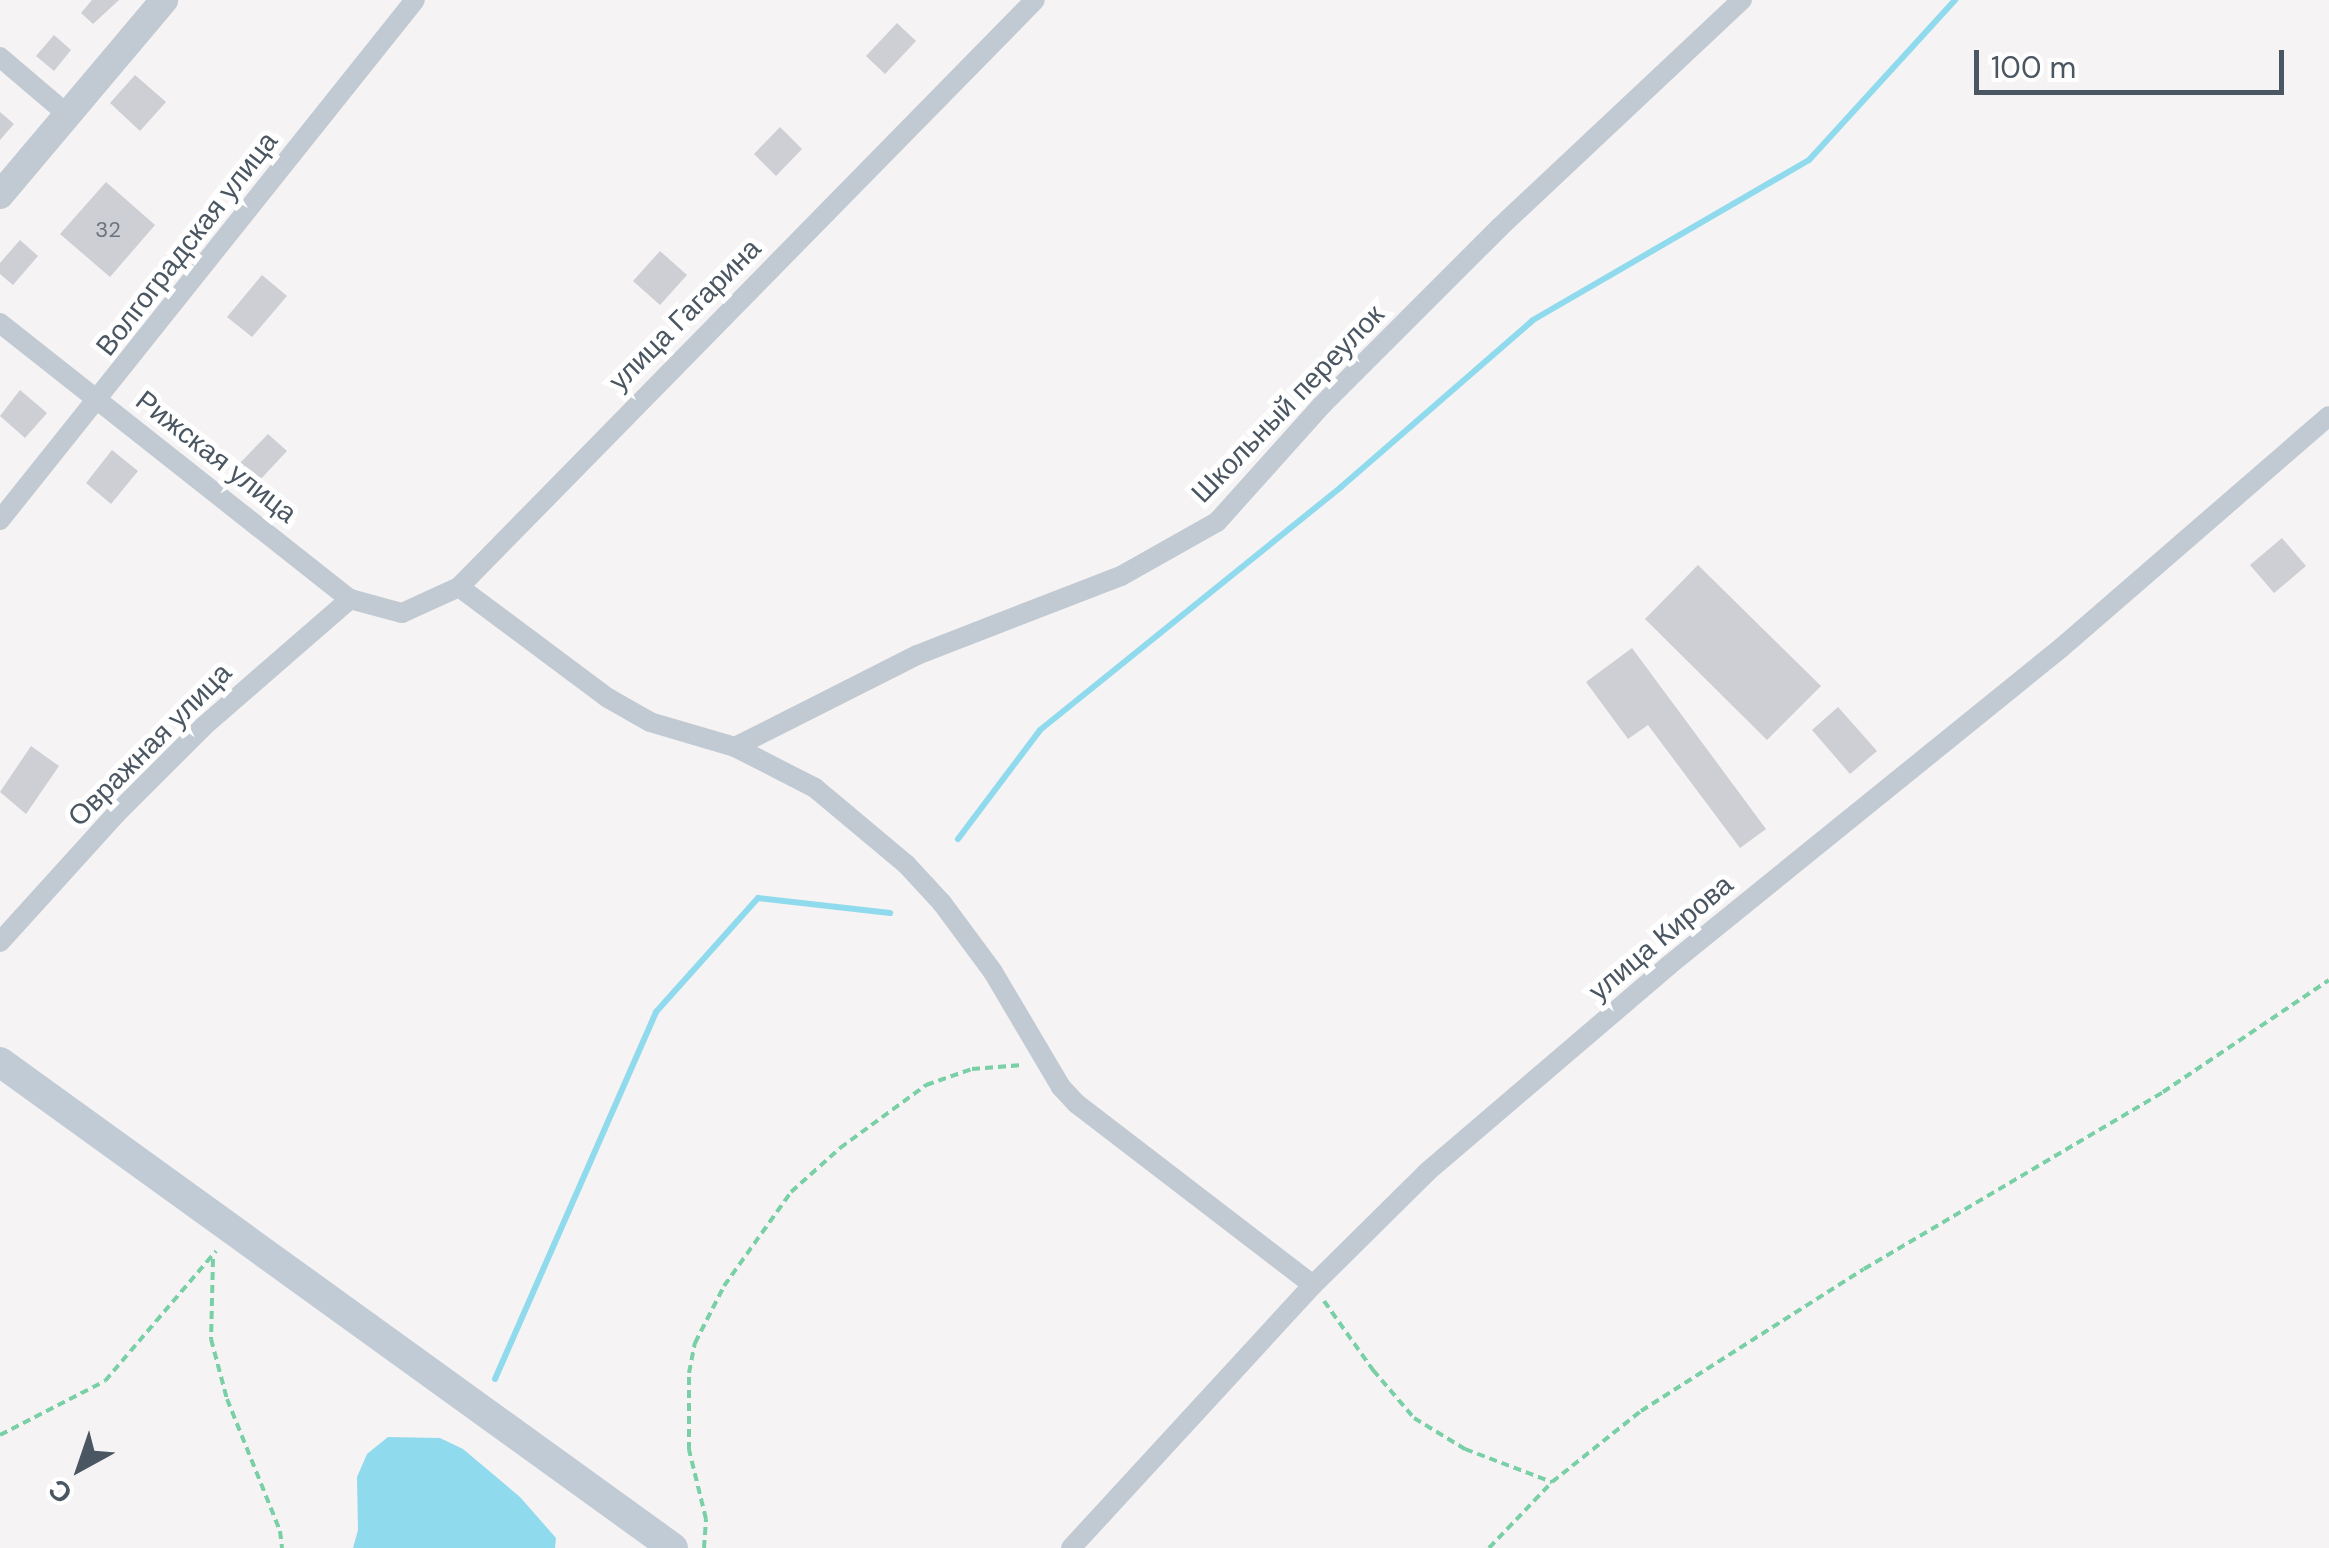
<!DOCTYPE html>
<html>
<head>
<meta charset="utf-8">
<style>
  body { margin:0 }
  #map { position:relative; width:2329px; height:1548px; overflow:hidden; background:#f5f3f3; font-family:"DM Sans",sans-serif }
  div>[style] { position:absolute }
  .water>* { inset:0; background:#90daee }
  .stream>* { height:6px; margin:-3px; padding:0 3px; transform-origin:3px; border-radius:3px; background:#90daee }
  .building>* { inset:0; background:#cdcfd5 }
  .path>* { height:4px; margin-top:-2px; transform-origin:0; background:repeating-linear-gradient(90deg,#7ad0a6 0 8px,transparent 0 13px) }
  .minor>* { height:20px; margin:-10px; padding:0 10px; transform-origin:10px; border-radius:10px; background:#c1cad2 }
  .tertiary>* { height:28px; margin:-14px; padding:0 14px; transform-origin:14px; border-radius:14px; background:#c1cad2 }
  .secondary>* { height:30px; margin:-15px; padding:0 15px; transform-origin:15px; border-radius:15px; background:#c1cbd6 }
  span { translate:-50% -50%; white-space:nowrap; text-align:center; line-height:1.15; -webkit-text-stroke:10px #fff; paint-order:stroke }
  .number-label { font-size:22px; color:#6b747e }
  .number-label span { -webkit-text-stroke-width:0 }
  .street-label { font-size:28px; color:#4a5661 }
  .north { position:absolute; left:30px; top:1418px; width:100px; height:100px; -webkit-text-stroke:8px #fff; paint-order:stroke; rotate:220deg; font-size:28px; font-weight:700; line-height:40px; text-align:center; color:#4a5661 }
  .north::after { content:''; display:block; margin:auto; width:35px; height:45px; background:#4a5661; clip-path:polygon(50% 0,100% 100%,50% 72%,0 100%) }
  .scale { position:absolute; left:1974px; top:50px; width:310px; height:45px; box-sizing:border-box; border:5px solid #4a5661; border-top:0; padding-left:12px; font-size:30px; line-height:35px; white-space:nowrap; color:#4a5661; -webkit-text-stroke:8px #fff; paint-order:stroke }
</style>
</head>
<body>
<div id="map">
  <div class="water">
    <div style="clip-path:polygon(388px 1437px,440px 1438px,463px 1449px,520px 1497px,556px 1538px,555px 1548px,353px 1548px,358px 1530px,357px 1477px,367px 1454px)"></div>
  </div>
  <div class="stream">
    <div style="left:958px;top:839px;width:136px;rotate:-53deg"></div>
    <div style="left:1040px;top:730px;width:387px;rotate:-38.9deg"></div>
    <div style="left:1341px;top:487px;width:254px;rotate:-41deg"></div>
    <div style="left:1533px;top:320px;width:319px;rotate:-30.1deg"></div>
    <div style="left:1809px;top:160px;width:217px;rotate:-47.6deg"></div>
    <div style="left:495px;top:1379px;width:401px;rotate:-66.3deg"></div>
    <div style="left:656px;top:1012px;width:153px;rotate:-48.2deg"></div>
    <div style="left:758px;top:898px;width:133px;rotate:6.5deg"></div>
  </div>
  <div class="building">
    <div style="clip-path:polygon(92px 0,119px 0,93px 24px,81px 13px)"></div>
    <div style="clip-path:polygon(897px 23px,916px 41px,885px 74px,866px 56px)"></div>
    <div style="clip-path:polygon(54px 35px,71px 50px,54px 71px,36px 56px)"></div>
    <div style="clip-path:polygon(135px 75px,166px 102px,140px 131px,110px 103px)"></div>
    <div style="clip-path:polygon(0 112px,14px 124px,0 140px)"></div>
    <div style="clip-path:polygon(780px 127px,802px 149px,776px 176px,754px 154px)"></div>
    <div style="clip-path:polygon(106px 182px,155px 225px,110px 277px,60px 234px)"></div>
    <div style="clip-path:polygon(20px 240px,38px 256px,13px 285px,0 274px,0 263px)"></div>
    <div style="clip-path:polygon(660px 251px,687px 275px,660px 305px,633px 281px)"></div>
    <div style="clip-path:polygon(262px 275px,287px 296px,252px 337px,227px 317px)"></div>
    <div style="clip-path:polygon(20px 390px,47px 413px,25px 438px,0 416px)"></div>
    <div style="clip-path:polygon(268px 434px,287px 451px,259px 481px,240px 463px)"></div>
    <div style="clip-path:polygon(112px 450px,138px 471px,111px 504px,86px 483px)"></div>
    <div style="clip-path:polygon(2282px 538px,2306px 566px,2274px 593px,2250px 565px)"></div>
    <div style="clip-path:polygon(1698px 565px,1821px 686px,1767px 740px,1645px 619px)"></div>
    <div style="clip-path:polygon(1632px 648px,1766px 829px,1740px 848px,1648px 725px,1628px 739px,1586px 682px)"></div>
    <div style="clip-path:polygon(1838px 707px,1877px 751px,1850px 774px,1812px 730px)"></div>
    <div style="clip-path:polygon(31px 746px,59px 766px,26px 814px,0 792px)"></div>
  </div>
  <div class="path">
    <div style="left:213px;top:1259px;width:80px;rotate:91.4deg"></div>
    <div style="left:211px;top:1339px;width:62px;rotate:75.1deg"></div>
    <div style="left:227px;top:1399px;width:142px;rotate:68.1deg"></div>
    <div style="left:280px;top:1531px;width:17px;rotate:83deg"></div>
    <div style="left:1324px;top:1301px;width:85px;rotate:54.6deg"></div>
    <div style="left:1373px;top:1370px;width:63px;rotate:49.5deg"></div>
    <div style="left:1414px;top:1418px;width:60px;rotate:31.3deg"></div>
    <div style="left:1465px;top:1449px;width:93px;rotate:20.8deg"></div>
    <div style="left:0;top:1435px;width:118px;rotate:-27.2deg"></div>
    <div style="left:105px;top:1381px;width:171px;rotate:-49.5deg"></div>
    <div style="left:704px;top:1548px;width:29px;rotate:-86deg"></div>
    <div style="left:706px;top:1519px;width:71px;rotate:-103.8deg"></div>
    <div style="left:689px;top:1450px;width:77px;rotate:-90deg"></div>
    <div style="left:689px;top:1373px;width:31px;rotate:-79deg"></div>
    <div style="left:695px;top:1343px;width:64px;rotate:-63deg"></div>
    <div style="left:724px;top:1286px;width:115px;rotate:-54.5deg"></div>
    <div style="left:791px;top:1192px;width:66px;rotate:-41.9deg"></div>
    <div style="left:840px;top:1148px;width:107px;rotate:-36.2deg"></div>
    <div style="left:926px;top:1085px;width:49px;rotate:-19.2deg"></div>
    <div style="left:972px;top:1069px;width:51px;rotate:-4.5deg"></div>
    <div style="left:1489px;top:1548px;width:91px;rotate:-46.3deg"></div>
    <div style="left:1552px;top:1482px;width:114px;rotate:-38.6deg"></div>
    <div style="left:1641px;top:1411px;width:264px;rotate:-32.5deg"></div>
    <div style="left:1864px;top:1269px;width:347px;rotate:-30.6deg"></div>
    <div style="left:2163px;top:1092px;width:200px;rotate:-34deg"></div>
  </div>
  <div class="minor">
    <div style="left:0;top:57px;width:88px;rotate:40.4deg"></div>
    <div style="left:0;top:323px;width:446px;rotate:38.3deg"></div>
    <div style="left:350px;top:599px;width:54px;rotate:15.1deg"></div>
    <div style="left:402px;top:613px;width:63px;rotate:-24.5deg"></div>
    <div style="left:459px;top:587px;width:822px;rotate:-45.54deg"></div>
    <div style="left:0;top:520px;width:665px;rotate:-51.41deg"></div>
    <div style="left:459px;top:587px;width:186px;rotate:36.7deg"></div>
    <div style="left:608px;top:698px;width:48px;rotate:29.7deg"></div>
    <div style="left:650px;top:722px;width:89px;rotate:16.4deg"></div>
    <div style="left:735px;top:747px;width:90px;rotate:27.1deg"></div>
    <div style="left:815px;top:788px;width:119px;rotate:39.9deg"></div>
    <div style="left:906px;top:864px;width:53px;rotate:47.3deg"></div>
    <div style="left:942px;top:903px;width:86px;rotate:53.5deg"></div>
    <div style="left:993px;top:972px;width:134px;rotate:59.4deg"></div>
    <div style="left:1061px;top:1087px;width:23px;rotate:47deg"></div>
    <div style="left:1077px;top:1104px;width:297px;rotate:37.5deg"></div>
    <div style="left:735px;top:747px;width:204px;rotate:-26.8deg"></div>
    <div style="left:917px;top:655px;width:219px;rotate:-21.2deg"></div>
    <div style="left:1121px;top:576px;width:110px;rotate:-29.4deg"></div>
    <div style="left:1217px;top:522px;width:156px;rotate:-48.1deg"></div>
    <div style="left:1321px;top:406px;width:253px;rotate:-45deg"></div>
    <div style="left:1500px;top:227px;width:332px;rotate:-43.2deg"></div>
    <div style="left:0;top:942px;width:173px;rotate:-47.8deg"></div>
    <div style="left:116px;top:814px;width:124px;rotate:-45deg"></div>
    <div style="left:204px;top:726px;width:194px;rotate:-41deg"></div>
    <div style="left:1071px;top:1548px;width:357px;rotate:-47.4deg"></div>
    <div style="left:1313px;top:1285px;width:161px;rotate:-44.7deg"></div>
    <div style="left:1427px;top:1172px;width:317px;rotate:-40.5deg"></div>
    <div style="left:1668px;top:966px;width:506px;rotate:-38.98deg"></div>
    <div style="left:2061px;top:648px;width:354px;rotate:-40.9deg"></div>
  </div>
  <div class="tertiary">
    <div style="left:0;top:195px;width:255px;rotate:-49.9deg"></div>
  </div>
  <div class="secondary">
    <div style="left:0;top:1062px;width:830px;rotate:35.83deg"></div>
  </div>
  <div class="number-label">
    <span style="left:108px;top:230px">32</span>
  </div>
  <div class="street-label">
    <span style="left:187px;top:244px;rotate:-52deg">Волгоградская улица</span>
    <span style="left:685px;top:315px;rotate:-45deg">улица Гагарина</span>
    <span style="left:1288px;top:404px;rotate:-46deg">Школьный переулок</span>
    <span style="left:216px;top:457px;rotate:38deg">Рижская улица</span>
    <span style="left:150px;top:745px;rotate:-45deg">Овражная улица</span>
    <span style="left:1661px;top:938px;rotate:-40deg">улица Кирова</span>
  </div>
  <div class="north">С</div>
  <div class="scale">100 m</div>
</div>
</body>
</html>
